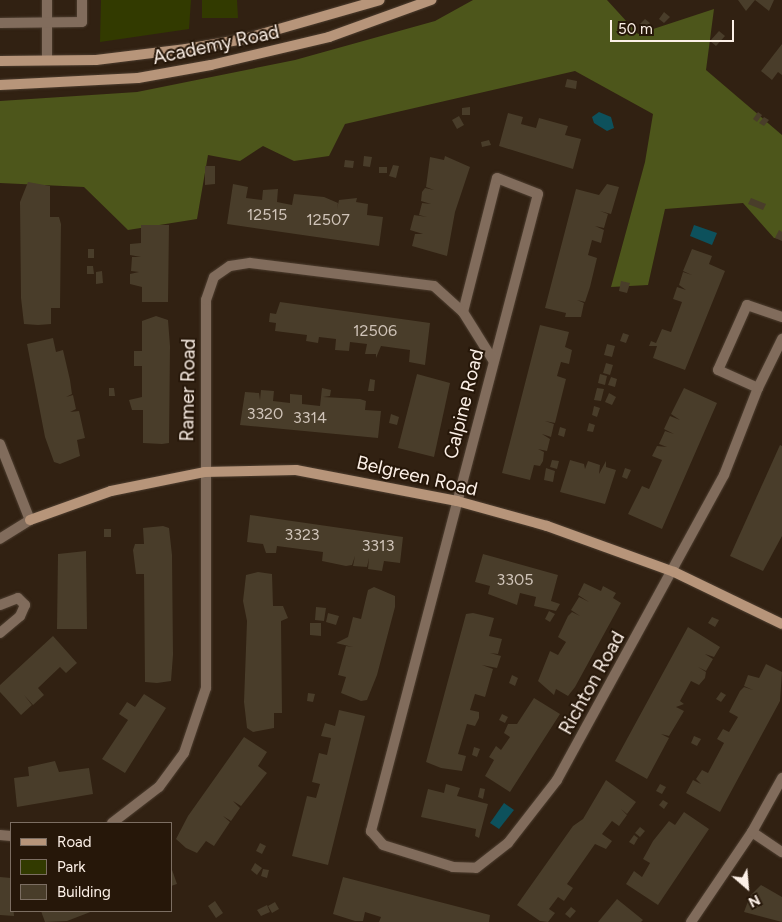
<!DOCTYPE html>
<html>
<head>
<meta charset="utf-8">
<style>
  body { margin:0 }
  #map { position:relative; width:782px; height:922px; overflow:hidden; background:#312112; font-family:Figtree,sans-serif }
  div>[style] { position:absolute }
  .green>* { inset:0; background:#323a00 }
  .forest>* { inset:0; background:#4d561b }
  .water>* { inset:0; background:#0d515c }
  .building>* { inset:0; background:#493d2a }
  .roads { filter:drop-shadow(0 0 1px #4d3e30) drop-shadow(0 0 1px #4d3e30) }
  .lane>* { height:10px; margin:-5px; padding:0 5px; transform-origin:5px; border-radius:5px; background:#816c5c }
  .street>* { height:10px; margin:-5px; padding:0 5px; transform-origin:5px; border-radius:5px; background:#816c5c }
  .secondary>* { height:10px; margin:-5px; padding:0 5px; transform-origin:5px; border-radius:5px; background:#b7957a }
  span { translate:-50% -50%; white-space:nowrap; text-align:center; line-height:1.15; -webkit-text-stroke:4px #261709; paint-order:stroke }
  .number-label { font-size:16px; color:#cfc3b8 }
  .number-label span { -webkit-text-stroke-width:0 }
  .street-label { font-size:19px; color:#fcf0e7 }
  .legend { position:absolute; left:10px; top:822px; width:162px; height:90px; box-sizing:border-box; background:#261709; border:1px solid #7c6e62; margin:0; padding:6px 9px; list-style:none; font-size:15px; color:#fcf0e7 }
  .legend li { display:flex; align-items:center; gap:10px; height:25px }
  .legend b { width:25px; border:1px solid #7c6e62 }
  .north { position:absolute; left:722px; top:862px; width:50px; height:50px; -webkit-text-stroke:4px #261709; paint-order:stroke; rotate:153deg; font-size:14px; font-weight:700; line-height:20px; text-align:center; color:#fcf0e7 }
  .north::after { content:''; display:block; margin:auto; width:18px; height:22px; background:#fcf0e7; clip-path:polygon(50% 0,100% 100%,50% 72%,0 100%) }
  .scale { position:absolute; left:610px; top:20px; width:124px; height:22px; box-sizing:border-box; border:2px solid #fcf0e7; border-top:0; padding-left:6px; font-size:15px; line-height:18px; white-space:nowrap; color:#fcf0e7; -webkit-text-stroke:4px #261709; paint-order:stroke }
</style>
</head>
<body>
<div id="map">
  <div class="green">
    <div style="clip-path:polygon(101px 0,191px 0,189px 29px,100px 42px)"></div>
    <div style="clip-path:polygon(202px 0,237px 0,238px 18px,202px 18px)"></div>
  </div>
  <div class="forest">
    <div style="clip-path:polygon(473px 0,607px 0,638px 34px,714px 9px,706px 70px,782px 135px,782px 239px,774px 238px,743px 203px,665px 209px,648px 285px,611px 287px,645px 162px,653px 114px,575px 71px,345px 124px,329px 156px,294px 161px,263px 146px,240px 161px,208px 155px,197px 219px,128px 230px,84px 187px,0 183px,0 101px,137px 92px,295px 60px,435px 21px)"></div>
  </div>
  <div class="water">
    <div style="clip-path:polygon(599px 112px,611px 117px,614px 128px,607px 131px,594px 123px,592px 117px)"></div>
    <div style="clip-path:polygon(694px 225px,717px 233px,712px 245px,690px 236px)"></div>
    <div style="clip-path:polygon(504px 803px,514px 810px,499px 829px,490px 823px)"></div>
  </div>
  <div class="building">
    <div style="clip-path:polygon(738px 0,774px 0,769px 11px,755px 0,746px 11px)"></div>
    <div style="clip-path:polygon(664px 12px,670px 17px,664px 23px,659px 19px)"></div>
    <div style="clip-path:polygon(645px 19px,650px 23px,645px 28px,640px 24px)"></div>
    <div style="clip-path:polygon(719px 31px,725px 36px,716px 46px,710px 41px)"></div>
    <div style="clip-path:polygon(782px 44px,782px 75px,778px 72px,772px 80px,761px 71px)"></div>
    <div style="clip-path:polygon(567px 79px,577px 81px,576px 89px,565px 87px)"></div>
    <div style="clip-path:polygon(470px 107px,470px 115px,462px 115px,462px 108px)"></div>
    <div style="clip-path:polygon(758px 112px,762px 115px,757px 122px,753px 119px)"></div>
    <div style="clip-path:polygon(508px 113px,523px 117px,521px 124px,536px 128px,539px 118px,568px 126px,565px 135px,581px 139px,573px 169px,499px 146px)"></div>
    <div style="clip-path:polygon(459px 116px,464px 125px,457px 129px,452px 120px)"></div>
    <div style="clip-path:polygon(764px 117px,769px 120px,764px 126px,759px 123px)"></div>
    <div style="clip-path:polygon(489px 140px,491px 145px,482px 147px,481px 142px)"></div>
    <div style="clip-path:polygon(364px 156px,372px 157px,370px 167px,363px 166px)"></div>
    <div style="clip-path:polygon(445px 156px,470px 167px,455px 212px,447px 256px,412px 246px,415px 234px,423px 234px,410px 230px,414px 215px,427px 217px,419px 215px,422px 203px,431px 204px,421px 201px,422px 192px,425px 188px,434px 190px,426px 187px,430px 157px,444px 160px)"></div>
    <div style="clip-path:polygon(345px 160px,354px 161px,353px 168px,344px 167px)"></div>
    <div style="clip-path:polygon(393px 165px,399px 166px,396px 178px,389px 176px)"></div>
    <div style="clip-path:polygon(205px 166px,215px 166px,215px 184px,205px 185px)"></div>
    <div style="clip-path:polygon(379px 167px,387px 167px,387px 173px,379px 173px)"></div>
    <div style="clip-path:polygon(28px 182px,50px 186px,50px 217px,59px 217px,61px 224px,60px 308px,51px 308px,51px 324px,38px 325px,24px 324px,21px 298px,20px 202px)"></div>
    <div style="clip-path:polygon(233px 184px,248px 187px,246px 198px,262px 200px,263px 190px,278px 189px,277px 202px,292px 205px,294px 194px,324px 197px,338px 203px,337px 209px,339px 200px,357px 198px,356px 202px,368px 204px,367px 215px,383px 217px,379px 246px,227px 224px)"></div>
    <div style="clip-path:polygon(607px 184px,619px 187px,611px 214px,600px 211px,608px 214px,604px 228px,595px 226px,604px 230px,601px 243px,592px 240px,588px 255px,597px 258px,590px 287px,585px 302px,577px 300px,584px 303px,581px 317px,565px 317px,566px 313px,545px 308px,576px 189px,599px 195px)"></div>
    <div style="clip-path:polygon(751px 198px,766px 204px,763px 210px,748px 204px)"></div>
    <div style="clip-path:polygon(141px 225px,169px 225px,168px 302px,142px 302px,142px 287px,130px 284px,130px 274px,139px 272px,131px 271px,132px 257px,141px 257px,130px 255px,130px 244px,141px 243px)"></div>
    <div style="clip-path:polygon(779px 230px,782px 232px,782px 241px,775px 238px)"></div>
    <div style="clip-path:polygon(88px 249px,94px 249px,94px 258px,88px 258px)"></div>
    <div style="clip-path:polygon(692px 249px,712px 256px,709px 264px,725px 271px,685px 370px,653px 358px,657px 346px,649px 346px,651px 341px,656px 343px,662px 329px,671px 332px,682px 302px,673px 299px,677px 287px,686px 290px,679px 285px,683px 272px,692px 275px,683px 271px)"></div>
    <div style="clip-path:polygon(87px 266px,93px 266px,94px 274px,87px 274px)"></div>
    <div style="clip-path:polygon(102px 271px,103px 283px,96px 284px,96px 272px)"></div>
    <div style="clip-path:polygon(621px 281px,630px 283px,627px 293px,619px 291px)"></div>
    <div style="clip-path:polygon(280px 302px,430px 323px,425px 365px,409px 362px,410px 350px,381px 346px,376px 358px,376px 354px,365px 354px,367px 344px,350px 342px,349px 351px,335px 350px,336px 339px,319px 337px,318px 343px,306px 341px,307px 335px,275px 331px,276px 323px,269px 322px,270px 313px,276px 314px)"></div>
    <div style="clip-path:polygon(156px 316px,168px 320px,170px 346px,169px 443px,162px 444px,143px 443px,143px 410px,132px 410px,129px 400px,142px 397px,142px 366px,134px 366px,134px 351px,142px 351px,142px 321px)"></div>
    <div style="clip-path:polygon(540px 325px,569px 332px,565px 347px,572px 350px,569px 364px,561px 362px,557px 376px,566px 379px,555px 423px,545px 421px,554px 424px,551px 437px,542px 434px,550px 439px,547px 451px,538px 449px,544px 452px,543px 461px,540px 466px,534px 465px,530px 480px,502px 473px)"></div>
    <div style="clip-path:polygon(623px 333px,629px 335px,626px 343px,620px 341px)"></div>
    <div style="clip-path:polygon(53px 338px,56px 352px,63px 350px,70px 380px,63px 381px,70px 380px,72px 394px,66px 397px,73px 395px,76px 409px,70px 412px,79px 411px,85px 438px,77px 440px,80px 456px,60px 464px,54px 462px,45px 437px,27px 344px)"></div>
    <div style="clip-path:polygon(607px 344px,615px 346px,612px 357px,604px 355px)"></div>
    <div style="clip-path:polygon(606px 363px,613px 365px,610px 375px,603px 373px)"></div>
    <div style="clip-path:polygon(417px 374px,450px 383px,434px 457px,398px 448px)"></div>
    <div style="clip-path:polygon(600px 374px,607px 376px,605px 385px,598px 383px)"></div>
    <div style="clip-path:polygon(611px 377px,617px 379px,615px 387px,608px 385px)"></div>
    <div style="clip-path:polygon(370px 379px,375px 380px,374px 391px,368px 391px)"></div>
    <div style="clip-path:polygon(109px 388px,114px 388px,115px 396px,109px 396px)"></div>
    <div style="clip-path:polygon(322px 388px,331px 390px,330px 396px,323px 397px,360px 399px,366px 401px,365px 410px,381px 411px,378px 438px,240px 425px,245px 392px,259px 393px,260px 400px,261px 390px,274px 391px,273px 401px,290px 403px,290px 394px,302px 395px,302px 404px,320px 406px)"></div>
    <div style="clip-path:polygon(597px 388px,604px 389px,601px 401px,594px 400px)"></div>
    <div style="clip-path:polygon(684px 388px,717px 403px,662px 529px,628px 514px,642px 486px,649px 489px,662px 460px,652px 456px,657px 446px,667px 447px,659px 444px,665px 431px,674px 434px,664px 429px,670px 416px,680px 420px,671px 414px)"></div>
    <div style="clip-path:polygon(609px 393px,616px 397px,612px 405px,605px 402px)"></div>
    <div style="clip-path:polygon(594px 406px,600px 408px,597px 417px,592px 415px)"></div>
    <div style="clip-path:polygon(391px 414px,399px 417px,397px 425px,389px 423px)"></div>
    <div style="clip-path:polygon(589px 423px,595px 425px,593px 432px,587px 431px)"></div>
    <div style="clip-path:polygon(560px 427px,566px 429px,564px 437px,558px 435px)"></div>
    <div style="clip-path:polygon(780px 445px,782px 446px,782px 536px,763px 571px,730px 556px)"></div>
    <div style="clip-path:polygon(552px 460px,559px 461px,557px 469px,550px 467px)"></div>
    <div style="clip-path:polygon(570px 460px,584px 464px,585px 469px,588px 461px,600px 465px,599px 474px,606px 461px,606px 467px,616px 470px,605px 504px,560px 492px)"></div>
    <div style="clip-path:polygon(546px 468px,555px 471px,553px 482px,544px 480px)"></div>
    <div style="clip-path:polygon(625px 468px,631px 470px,627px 479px,622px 477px)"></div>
    <div style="clip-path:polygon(250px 515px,403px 537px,400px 563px,384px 561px,382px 571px,368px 569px,369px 558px,367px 567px,353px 566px,355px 556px,352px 565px,346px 566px,322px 561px,323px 552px,277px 546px,276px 553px,266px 553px,263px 544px,247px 542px)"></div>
    <div style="clip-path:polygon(163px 526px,169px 528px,172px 555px,173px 655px,171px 681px,157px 683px,145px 682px,144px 574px,136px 574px,133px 550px,135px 544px,144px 544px,143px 528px)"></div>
    <div style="clip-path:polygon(104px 529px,111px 529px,111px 537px,104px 537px)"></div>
    <div style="clip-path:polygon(86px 551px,87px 629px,57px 629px,58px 554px)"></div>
    <div style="clip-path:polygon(483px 554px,558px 575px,551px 601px,560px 604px,556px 611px,534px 606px,536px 597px,520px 593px,517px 605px,488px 594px,490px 586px,475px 582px)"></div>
    <div style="clip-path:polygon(258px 572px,272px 574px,273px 606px,283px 606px,288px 618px,281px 621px,282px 713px,274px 713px,274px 728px,253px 732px,247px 728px,244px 702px,247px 621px,243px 601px,246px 575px)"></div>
    <div style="clip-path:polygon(584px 583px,601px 591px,603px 586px,616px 593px,613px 598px,621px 603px,575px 687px,568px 696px,556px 689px,554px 695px,538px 681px,550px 651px,558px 655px,566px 642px,558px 637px,568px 616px,572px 612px,580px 616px,571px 610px,579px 597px,589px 602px,578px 595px)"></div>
    <div style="clip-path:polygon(374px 587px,395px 596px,395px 607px,377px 675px,367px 700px,361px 701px,341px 693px,346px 677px,338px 675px,346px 646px,353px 647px,336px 643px,348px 637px,353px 617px,361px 619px,368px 590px)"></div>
    <div style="clip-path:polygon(316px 607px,326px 608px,324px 621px,315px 620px)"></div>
    <div style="clip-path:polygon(549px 611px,555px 614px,550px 622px,545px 619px)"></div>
    <div style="clip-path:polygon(328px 613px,339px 616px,336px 625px,326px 622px)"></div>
    <div style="clip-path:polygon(473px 613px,494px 618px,489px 636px,502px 639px,498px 654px,490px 653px,501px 656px,497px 668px,482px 665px,493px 669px,485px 697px,475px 694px,470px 710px,479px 712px,479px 718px,475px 726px,467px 724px,458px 754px,466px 756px,462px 771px,441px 768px,426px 762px,466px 614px)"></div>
    <div style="clip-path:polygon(712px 617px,719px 620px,715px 627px,708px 623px)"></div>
    <div style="clip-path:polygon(310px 623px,321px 623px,321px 636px,310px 635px)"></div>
    <div style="clip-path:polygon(688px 627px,720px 647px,714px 657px,705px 654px,713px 659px,706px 671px,698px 667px,706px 672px,705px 678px,699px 685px,691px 681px,680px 701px,684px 704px,676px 707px,684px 711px,669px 736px,661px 734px,669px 738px,647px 779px,615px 761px)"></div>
    <div style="clip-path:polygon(53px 636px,77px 663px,66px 673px,60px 667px,38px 688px,44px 695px,33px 705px,24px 695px,32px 705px,21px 715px,0 692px,0 685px)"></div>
    <div style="clip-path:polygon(766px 664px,782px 672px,780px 701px,720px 812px,686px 793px,693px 780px,701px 784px,696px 779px,702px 770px,708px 773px,724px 743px,717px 739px,723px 729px,729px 732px,738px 717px,729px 712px,740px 691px,744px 687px,753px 690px,744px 686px,748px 675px,759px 678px)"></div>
    <div style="clip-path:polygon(512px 675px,518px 678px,515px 686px,509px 683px)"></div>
    <div style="clip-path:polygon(721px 692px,726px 695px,721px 702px,716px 699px)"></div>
    <div style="clip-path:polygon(308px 693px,315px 694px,313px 702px,307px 701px)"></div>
    <div style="clip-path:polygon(144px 694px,166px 708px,125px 773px,102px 759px,128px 720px,119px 714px,127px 702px,135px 707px)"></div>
    <div style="clip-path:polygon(534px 698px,560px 714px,510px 792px,485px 776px,494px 760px,489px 757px,496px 746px,501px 750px,510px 737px,504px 733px,508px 724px,517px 724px)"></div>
    <div style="clip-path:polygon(339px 710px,365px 716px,328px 865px,292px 856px,307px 796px,316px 798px,320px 784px,312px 782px,319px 753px,327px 755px,331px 738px,321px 736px,325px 723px,335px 726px)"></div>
    <div style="clip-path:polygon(502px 714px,508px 717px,505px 723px,499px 720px)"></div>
    <div style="clip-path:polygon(694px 736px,701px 739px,697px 746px,691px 743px)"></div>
    <div style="clip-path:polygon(244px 737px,267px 752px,258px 766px,267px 773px,241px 806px,233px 801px,240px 808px,231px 821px,223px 816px,230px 822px,214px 846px,206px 841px,197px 853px,186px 848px,176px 839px,188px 816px)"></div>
    <div style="clip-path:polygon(474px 747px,480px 749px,477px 757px,472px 755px)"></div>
    <div style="clip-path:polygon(55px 761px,59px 772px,89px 768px,93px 794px,17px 807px,14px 778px,29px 776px,28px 767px)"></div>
    <div style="clip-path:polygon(606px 780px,636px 802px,627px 814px,621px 809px,627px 815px,619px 826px,612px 821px,602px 834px,612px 841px,606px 849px,595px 844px,567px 884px,573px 888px,564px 901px,558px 897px,549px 909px,555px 913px,548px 922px,540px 921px,517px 905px,573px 826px,583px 819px)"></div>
    <div style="clip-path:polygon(446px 784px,460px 788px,457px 796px,488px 804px,479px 838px,475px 836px,476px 829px,421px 817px,428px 789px,444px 793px)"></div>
    <div style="clip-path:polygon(660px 784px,666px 787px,662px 794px,656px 791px)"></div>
    <div style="clip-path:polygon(480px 788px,485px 789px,483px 799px,478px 797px)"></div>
    <div style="clip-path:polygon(663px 800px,668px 803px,664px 809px,659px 805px)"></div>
    <div style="clip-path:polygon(684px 812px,709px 829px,658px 905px,626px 884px,634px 871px,642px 877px,650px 863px,643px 859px,653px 841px,669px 821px,675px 825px)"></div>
    <div style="clip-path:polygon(640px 827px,645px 831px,640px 837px,635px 833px)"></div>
    <div style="clip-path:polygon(634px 835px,638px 838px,634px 845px,629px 842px)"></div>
    <div style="clip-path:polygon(260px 843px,266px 846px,262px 854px,256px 851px)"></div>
    <div style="clip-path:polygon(255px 863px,262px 868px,257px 875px,251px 870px)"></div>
    <div style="clip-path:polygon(171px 867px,177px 884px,171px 886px)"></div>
    <div style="clip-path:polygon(263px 869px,269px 870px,267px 878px,261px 876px)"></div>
    <div style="clip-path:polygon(0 877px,11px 878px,14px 916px,0 915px)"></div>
    <div style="clip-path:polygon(343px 877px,490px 915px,489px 922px,379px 922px,381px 917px,365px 912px,363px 921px,355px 921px,333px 914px)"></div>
    <div style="clip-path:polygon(761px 885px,782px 897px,782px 922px,744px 912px,750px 896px)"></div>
    <div style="clip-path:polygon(617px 899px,643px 920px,641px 922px,598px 922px)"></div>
    <div style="clip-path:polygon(215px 901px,223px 913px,216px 918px,208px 906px)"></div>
    <div style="clip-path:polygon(275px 902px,279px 909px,272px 913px,268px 906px)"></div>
    <div style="clip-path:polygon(267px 905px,270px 912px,261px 916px,257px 910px)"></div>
    <div style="clip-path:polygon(571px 907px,576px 911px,570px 918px,565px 914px)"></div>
    <div style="clip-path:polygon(41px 911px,93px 911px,67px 921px,45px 922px)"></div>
  </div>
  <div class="roads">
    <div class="lane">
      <div style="left:47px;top:0;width:60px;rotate:90deg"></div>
      <div style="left:0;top:23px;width:82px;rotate:-0.7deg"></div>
      <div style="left:82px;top:22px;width:22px;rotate:-90deg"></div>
      <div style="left:0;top:605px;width:19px;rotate:-21deg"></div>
      <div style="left:18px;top:598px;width:10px;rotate:45deg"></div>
      <div style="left:25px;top:605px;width:12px;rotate:114deg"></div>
    </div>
    <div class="street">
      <div style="left:463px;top:312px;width:138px;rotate:-75.8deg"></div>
      <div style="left:497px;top:178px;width:44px;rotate:21.3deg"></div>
      <div style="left:538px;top:194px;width:659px;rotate:104.69deg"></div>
      <div style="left:371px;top:831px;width:18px;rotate:49deg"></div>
      <div style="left:383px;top:845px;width:73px;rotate:17.4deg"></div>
      <div style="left:453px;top:867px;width:23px;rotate:2deg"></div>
      <div style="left:476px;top:868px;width:41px;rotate:-38deg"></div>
      <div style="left:508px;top:843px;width:80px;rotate:-52.1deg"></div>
      <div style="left:557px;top:780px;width:348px;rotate:-61.3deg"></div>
      <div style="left:724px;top:475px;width:93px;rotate:-68.7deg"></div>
      <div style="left:782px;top:317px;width:37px;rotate:-161deg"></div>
      <div style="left:747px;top:305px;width:71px;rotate:114deg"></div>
      <div style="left:718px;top:370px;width:44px;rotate:24.2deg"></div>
      <div style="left:758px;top:388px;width:55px;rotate:-63.9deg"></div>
      <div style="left:0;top:444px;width:82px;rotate:68.5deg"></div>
      <div style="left:30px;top:520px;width:36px;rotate:148deg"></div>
      <div style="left:0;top:633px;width:26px;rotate:-40deg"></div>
      <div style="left:112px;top:823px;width:59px;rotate:-37.5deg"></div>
      <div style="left:159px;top:787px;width:42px;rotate:-53.7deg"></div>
      <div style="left:184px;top:753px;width:69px;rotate:-71.3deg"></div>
      <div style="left:206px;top:688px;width:388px;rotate:-90deg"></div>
      <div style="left:206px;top:300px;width:24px;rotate:-71deg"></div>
      <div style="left:214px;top:277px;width:19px;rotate:-35deg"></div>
      <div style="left:230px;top:266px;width:20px;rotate:-9deg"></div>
      <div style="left:250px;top:263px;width:185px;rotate:7.1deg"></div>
      <div style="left:434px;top:286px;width:39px;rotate:42deg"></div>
      <div style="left:463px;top:312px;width:57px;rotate:58deg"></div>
      <div style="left:752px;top:832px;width:36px;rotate:34deg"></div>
      <div style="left:0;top:835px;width:11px;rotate:5deg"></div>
      <div style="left:691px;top:922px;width:109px;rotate:-55.9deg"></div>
      <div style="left:752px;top:832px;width:62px;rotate:-60.9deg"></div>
    </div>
    <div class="secondary">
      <div style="left:0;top:61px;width:96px;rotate:-0.6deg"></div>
      <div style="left:96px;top:60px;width:91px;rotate:-7deg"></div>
      <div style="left:186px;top:49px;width:59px;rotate:-9.8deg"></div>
      <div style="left:244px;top:39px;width:141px;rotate:-16deg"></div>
      <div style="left:0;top:85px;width:138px;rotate:-2.9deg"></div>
      <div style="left:138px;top:78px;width:74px;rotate:-10.1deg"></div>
      <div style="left:211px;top:65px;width:121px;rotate:-13.3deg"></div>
      <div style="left:329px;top:37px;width:109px;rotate:-19.9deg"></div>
      <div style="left:30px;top:520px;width:86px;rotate:-19.7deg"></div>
      <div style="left:111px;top:491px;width:95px;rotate:-11.5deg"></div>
      <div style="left:204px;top:472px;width:92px;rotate:-1.2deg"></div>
      <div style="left:296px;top:470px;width:164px;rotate:10.9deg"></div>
      <div style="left:457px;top:501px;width:93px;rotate:15.5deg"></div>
      <div style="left:547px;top:526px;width:135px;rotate:19.9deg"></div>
      <div style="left:674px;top:572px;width:120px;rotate:25.7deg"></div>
    </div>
  </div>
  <div class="number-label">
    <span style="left:267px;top:215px">12515</span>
    <span style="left:328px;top:220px">12507</span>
    <span style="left:375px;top:331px">12506</span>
    <span style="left:265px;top:414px">3320</span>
    <span style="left:310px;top:418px">3314</span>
    <span style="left:302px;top:535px">3323</span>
    <span style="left:378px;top:546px">3313</span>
    <span style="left:515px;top:580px">3305</span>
  </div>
  <div class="street-label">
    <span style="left:216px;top:45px;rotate:-12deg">Academy Road</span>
    <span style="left:188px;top:390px;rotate:-89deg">Ramer Road</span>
    <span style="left:464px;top:404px;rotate:-76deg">Calpine Road</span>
    <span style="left:417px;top:476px;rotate:13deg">Belgreen Road</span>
    <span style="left:592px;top:683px;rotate:-61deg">Richton Road</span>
  </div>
  <ul class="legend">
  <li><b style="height:6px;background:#b7957a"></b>Road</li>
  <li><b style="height:14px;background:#323a00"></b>Park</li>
  <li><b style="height:14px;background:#493d2a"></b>Building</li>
  </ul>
  <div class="north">N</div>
  <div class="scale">50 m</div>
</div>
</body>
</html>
